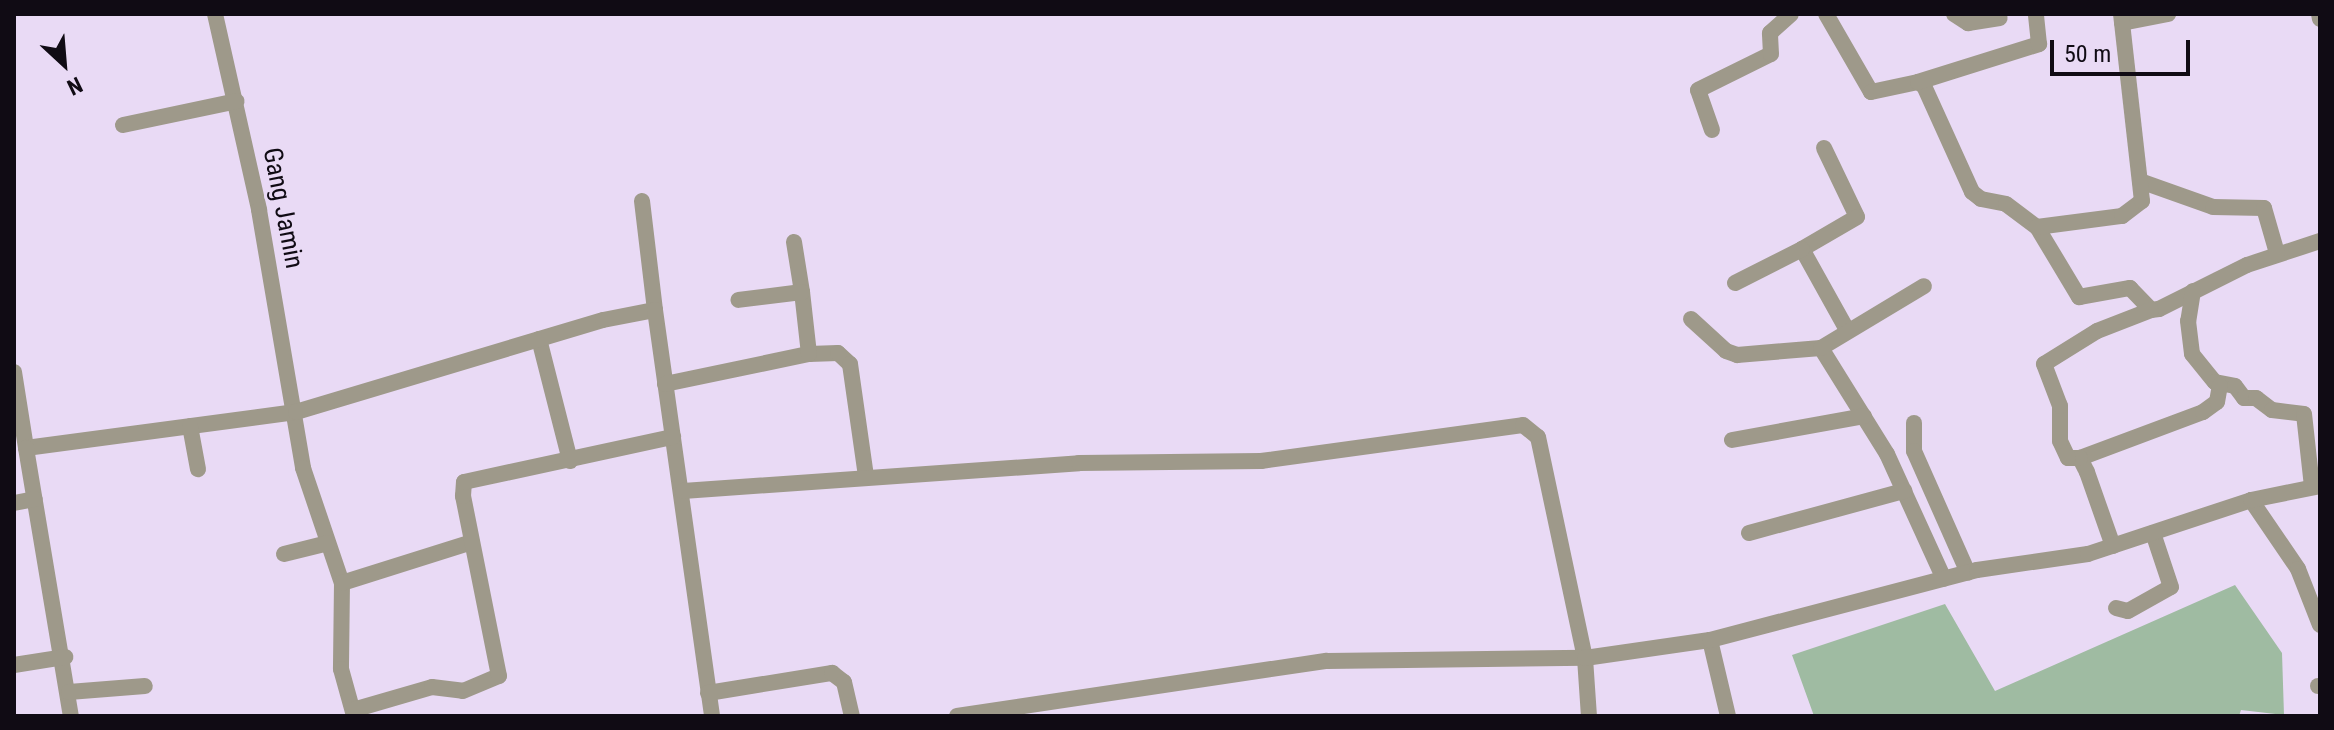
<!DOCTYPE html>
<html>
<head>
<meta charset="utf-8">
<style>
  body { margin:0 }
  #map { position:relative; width:2334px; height:730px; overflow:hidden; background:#e9daf5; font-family:"Roboto Condensed",sans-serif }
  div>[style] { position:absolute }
  .green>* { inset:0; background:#9fbba2 }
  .street>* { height:16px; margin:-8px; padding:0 8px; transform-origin:8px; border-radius:8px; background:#9e998a }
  span { translate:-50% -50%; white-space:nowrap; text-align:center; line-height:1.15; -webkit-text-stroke:6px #e9daf5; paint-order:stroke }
  .street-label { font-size:26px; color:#100b14 }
  .frame { position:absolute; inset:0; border:16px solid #100b14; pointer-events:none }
  .north { position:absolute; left:24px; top:24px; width:80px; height:80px; -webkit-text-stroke:6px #e9daf5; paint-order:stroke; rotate:154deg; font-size:22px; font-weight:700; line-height:32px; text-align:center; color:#100b14 }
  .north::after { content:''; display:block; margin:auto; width:28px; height:36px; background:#100b14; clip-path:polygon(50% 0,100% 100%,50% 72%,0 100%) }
  .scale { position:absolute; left:2050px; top:40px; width:140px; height:36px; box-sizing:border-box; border:4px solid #100b14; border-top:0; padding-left:10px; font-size:24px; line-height:28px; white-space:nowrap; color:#100b14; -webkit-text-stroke:6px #e9daf5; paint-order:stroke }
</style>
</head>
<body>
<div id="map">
  <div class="green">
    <div style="clip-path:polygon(2235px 585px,2282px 653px,2284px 715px,2241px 710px,2239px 716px,1814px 716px,1792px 655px,1945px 604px,1995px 691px)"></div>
  </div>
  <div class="street">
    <div style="left:215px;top:14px;width:201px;rotate:77.3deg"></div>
    <div style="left:259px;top:210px;width:262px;rotate:80.3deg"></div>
    <div style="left:303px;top:468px;width:121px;rotate:71.3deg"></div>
    <div style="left:342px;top:583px;width:86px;rotate:90.7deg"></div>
    <div style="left:341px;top:669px;width:49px;rotate:74.5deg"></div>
    <div style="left:1826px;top:14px;width:90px;rotate:60deg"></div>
    <div style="left:1871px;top:92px;width:48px;rotate:-12deg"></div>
    <div style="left:1918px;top:82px;width:7px;rotate:34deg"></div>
    <div style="left:1924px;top:86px;width:116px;rotate:65.6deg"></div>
    <div style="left:1972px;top:192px;width:11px;rotate:38deg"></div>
    <div style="left:1981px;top:199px;width:25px;rotate:11deg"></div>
    <div style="left:2006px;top:204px;width:39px;rotate:37deg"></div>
    <div style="left:2037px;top:227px;width:82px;rotate:59deg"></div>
    <div style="left:2079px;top:297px;width:52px;rotate:-10deg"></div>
    <div style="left:2130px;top:288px;width:30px;rotate:46deg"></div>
    <div style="left:2151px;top:310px;width:8px;rotate:-7deg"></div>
    <div style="left:2159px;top:309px;width:98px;rotate:-26.6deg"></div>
    <div style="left:2247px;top:265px;width:77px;rotate:-18.2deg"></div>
    <div style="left:1954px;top:14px;width:17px;rotate:33deg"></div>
    <div style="left:1968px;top:23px;width:32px;rotate:-9deg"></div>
    <div style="left:2319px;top:14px;width:5px;rotate:79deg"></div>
    <div style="left:2122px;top:23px;width:47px;rotate:-11.1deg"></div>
    <div style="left:1918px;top:82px;width:127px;rotate:-17.4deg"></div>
    <div style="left:2039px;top:44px;width:30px;rotate:-96deg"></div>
    <div style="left:123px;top:125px;width:116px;rotate:-11.9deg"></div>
    <div style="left:1712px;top:130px;width:42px;rotate:-109.3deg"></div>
    <div style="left:1698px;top:90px;width:81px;rotate:-26.3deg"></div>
    <div style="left:1771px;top:54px;width:21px;rotate:-93deg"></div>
    <div style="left:1770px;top:33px;width:28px;rotate:-42deg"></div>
    <div style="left:1824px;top:148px;width:76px;rotate:64.4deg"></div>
    <div style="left:1857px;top:217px;width:64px;rotate:149.8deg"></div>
    <div style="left:1802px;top:249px;width:93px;rotate:60.9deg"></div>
    <div style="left:2140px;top:181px;width:77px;rotate:19.6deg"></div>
    <div style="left:2213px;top:207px;width:51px;rotate:1.1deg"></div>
    <div style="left:2264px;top:208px;width:47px;rotate:73.9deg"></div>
    <div style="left:642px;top:201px;width:110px;rotate:83.2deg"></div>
    <div style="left:2037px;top:227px;width:86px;rotate:-7.4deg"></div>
    <div style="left:2122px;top:216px;width:25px;rotate:-37deg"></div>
    <div style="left:2142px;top:201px;width:188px;rotate:-96.4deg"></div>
    <div style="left:794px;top:242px;width:51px;rotate:80.9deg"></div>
    <div style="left:1735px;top:283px;width:75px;rotate:-26.9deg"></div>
    <div style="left:2193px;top:291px;width:30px;rotate:99deg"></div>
    <div style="left:2188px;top:321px;width:33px;rotate:83deg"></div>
    <div style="left:2192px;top:354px;width:36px;rotate:51deg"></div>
    <div style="left:2215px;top:382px;width:20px;rotate:11deg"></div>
    <div style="left:2235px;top:386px;width:15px;rotate:53deg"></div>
    <div style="left:2244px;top:398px;width:12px"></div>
    <div style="left:2256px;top:398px;width:20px;rotate:37deg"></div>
    <div style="left:2272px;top:410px;width:32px;rotate:7deg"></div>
    <div style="left:2304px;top:414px;width:72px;rotate:83.7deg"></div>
    <div style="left:1691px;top:319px;width:47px;rotate:42.4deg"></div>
    <div style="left:1726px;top:351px;width:12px;rotate:20deg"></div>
    <div style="left:1737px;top:355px;width:84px;rotate:-4.8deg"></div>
    <div style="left:1821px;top:348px;width:125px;rotate:58.1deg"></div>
    <div style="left:1887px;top:454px;width:137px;rotate:65.5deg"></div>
    <div style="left:539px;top:339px;width:126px;rotate:75.7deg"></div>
    <div style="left:1821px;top:348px;width:120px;rotate:-31deg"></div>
    <div style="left:809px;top:354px;width:29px;rotate:-2deg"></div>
    <div style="left:838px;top:353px;width:16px;rotate:43deg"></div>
    <div style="left:850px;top:364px;width:114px;rotate:81.9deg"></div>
    <div style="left:14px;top:372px;width:77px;rotate:81deg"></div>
    <div style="left:26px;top:448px;width:272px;rotate:-7.6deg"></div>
    <div style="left:296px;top:412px;width:320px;rotate:-16.7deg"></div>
    <div style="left:603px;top:320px;width:53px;rotate:-10.9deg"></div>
    <div style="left:655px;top:310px;width:410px;rotate:82deg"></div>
    <div style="left:665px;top:384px;width:147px;rotate:-11.8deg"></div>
    <div style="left:809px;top:354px;width:62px;rotate:-96.4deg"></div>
    <div style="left:802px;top:292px;width:64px;rotate:172.9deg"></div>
    <div style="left:1914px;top:423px;width:28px;rotate:90deg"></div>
    <div style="left:1914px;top:451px;width:133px;rotate:66.1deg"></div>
    <div style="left:190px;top:426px;width:44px;rotate:79.5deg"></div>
    <div style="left:1732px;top:440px;width:134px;rotate:-10.3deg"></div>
    <div style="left:26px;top:448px;width:272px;rotate:80.5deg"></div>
    <div style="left:2080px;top:458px;width:131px;rotate:-20.5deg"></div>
    <div style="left:2203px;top:412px;width:17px;rotate:-36deg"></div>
    <div style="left:2217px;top:402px;width:17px;rotate:-80deg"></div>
    <div style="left:683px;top:491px;width:397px;rotate:-4deg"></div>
    <div style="left:1079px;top:463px;width:182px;rotate:-0.6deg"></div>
    <div style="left:1261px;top:461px;width:264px;rotate:-7.8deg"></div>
    <div style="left:1523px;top:425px;width:19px;rotate:39deg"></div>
    <div style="left:1538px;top:437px;width:226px;rotate:78deg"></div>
    <div style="left:1585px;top:658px;width:58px;rotate:86.1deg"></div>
    <div style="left:2251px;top:500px;width:83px;rotate:55.7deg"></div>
    <div style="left:2298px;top:569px;width:60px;rotate:68.6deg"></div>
    <div style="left:14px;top:503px;width:21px;rotate:-11deg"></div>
    <div style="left:1749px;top:533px;width:161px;rotate:-15.2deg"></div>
    <div style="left:2113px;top:546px;width:78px;rotate:-109.4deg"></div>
    <div style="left:2087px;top:472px;width:16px;rotate:-117deg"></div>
    <div style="left:2080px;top:458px;width:12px;rotate:180deg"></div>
    <div style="left:2068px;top:458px;width:19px;rotate:-115deg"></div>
    <div style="left:2060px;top:441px;width:35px;rotate:-90deg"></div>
    <div style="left:2060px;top:406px;width:45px;rotate:-110.9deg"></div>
    <div style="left:2044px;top:364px;width:62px;rotate:-31.9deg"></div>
    <div style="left:2097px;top:331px;width:58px;rotate:-21.3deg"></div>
    <div style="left:284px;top:554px;width:45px;rotate:-14deg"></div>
    <div style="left:342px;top:583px;width:136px;rotate:-17.5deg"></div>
    <div style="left:2116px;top:608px;width:12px;rotate:14deg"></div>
    <div style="left:2128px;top:611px;width:49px;rotate:-29.2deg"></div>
    <div style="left:2171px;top:587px;width:57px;rotate:-108.4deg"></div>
    <div style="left:1710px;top:640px;width:78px;rotate:76.7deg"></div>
    <div style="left:14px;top:665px;width:52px;rotate:-8.9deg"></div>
    <div style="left:2318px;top:686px;width:2px"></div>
    <div style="left:69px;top:692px;width:76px;rotate:-4.5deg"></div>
    <div style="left:708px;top:693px;width:126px;rotate:-9.2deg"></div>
    <div style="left:832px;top:673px;width:15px;rotate:37deg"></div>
    <div style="left:844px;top:682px;width:35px;rotate:77deg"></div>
    <div style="left:353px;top:710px;width:82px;rotate:-16.2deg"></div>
    <div style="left:432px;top:687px;width:31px;rotate:7deg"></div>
    <div style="left:463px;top:691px;width:39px;rotate:-23deg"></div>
    <div style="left:499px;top:676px;width:184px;rotate:-101.3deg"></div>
    <div style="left:463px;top:496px;width:14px;rotate:-86deg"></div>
    <div style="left:464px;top:482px;width:214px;rotate:-12.2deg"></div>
    <div style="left:957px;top:716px;width:374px;rotate:-8.5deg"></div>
    <div style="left:1327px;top:661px;width:258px;rotate:-0.7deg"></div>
    <div style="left:1585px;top:658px;width:126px;rotate:-8.2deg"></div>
    <div style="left:1710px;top:640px;width:276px;rotate:-14.7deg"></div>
    <div style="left:1977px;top:570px;width:112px;rotate:-8.2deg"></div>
    <div style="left:2088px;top:554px;width:172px;rotate:-18.3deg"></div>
    <div style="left:2251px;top:500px;width:70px;rotate:-11.5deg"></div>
  </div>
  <div class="street-label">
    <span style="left:283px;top:208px;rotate:79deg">Gang Jamin</span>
  </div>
  <div class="frame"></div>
  <div class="north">N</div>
  <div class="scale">50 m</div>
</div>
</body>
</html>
